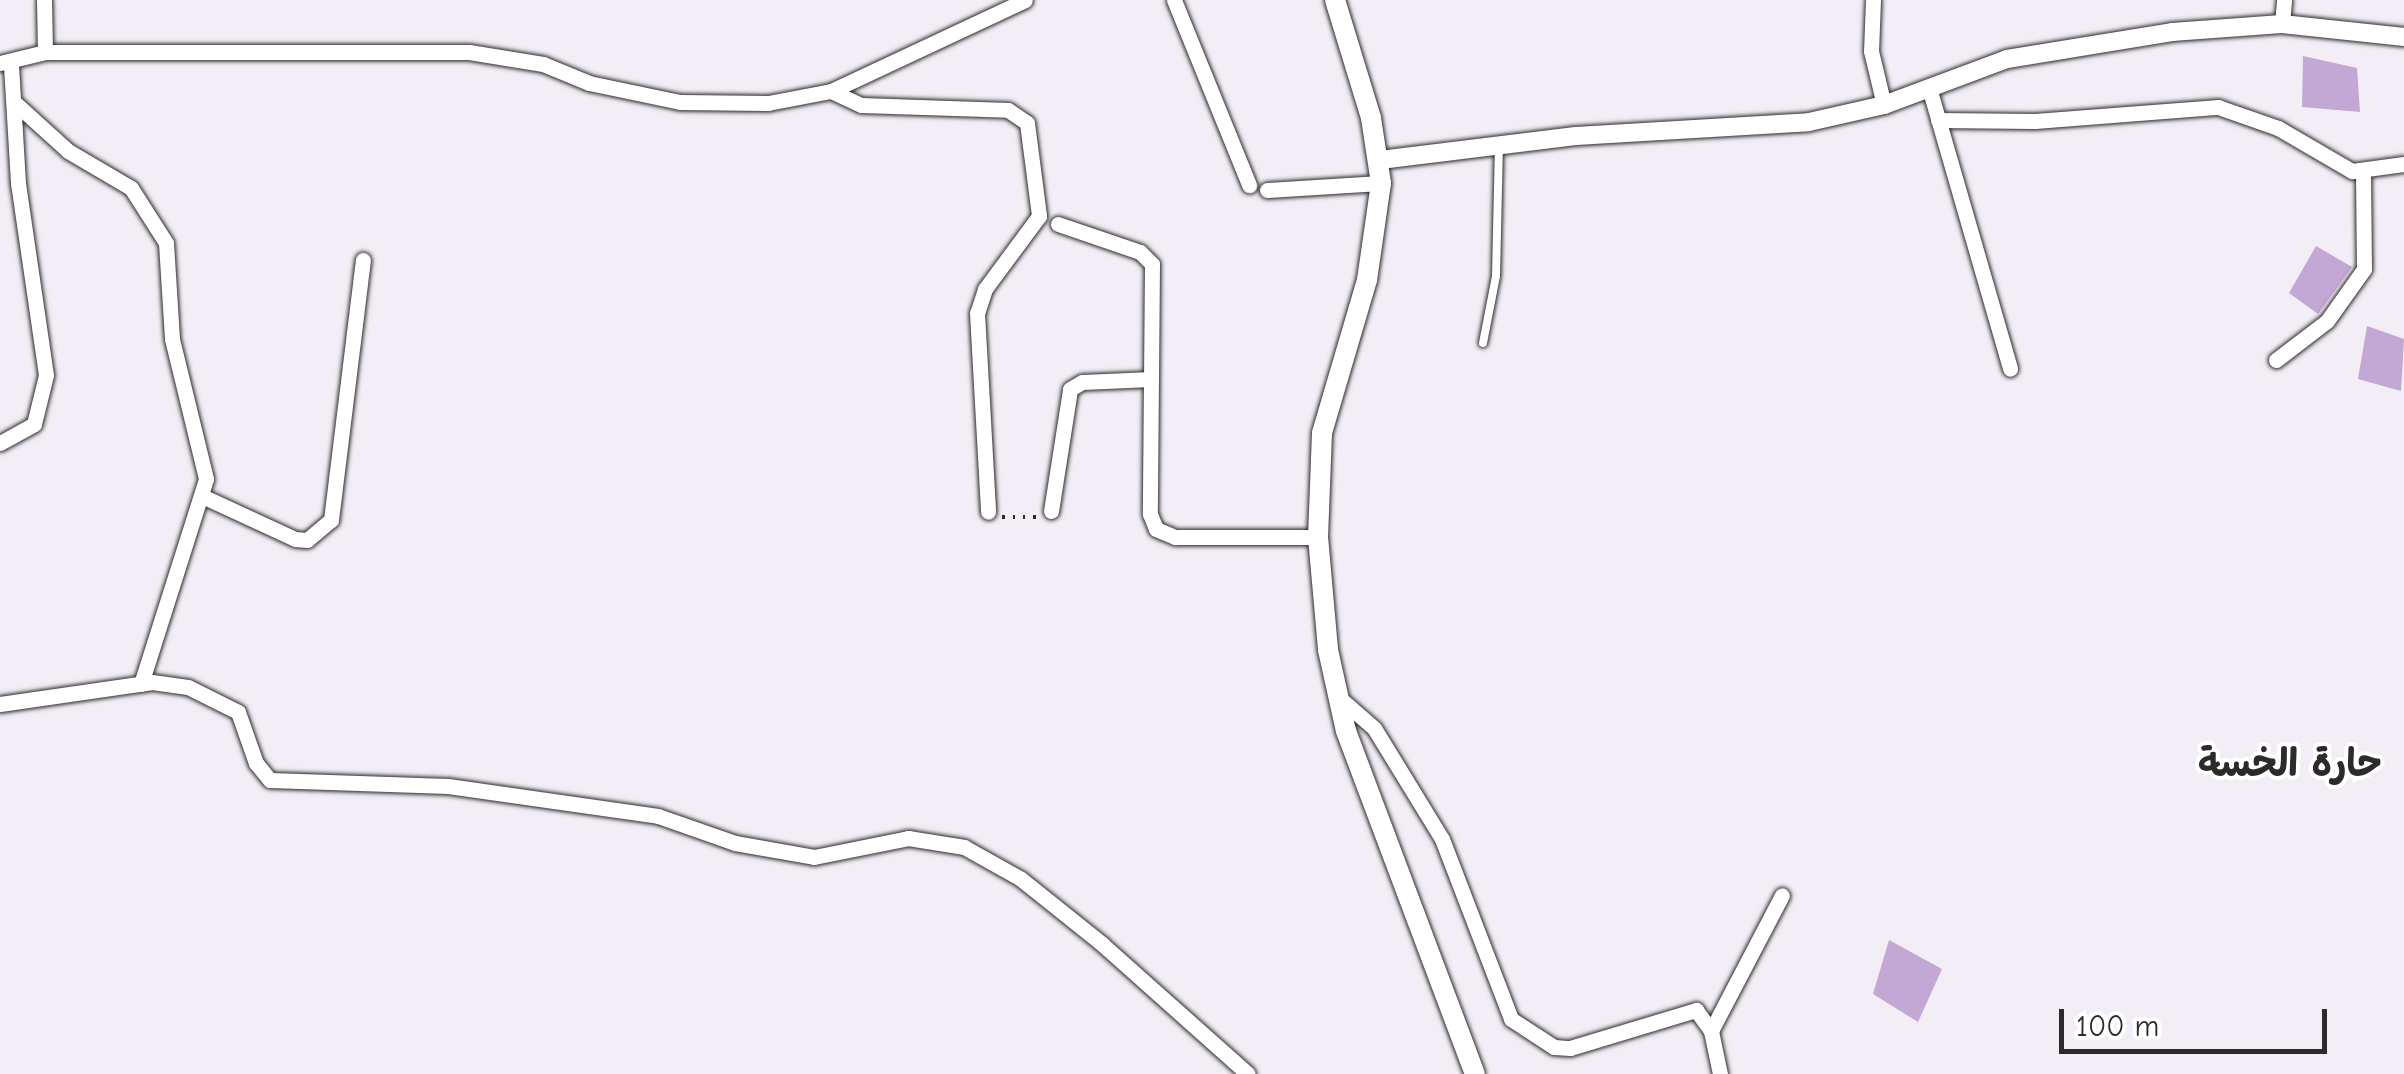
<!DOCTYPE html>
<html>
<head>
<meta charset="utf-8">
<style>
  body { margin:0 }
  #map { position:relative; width:2404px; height:1074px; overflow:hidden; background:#f3edf6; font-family:"Comic Neue","Playpen Sans Arabic",sans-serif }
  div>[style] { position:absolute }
  .building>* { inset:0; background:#c3a7d4 }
  .path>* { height:4px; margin-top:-2px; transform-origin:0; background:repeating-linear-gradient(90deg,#2b2b2b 0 2.5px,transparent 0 10.5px) }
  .roads { filter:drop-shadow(0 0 2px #2b2b2b) drop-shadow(0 0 2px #2b2b2b) }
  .service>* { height:8px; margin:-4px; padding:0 4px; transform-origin:4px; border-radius:4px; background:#fff }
  .minor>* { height:15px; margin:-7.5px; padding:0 7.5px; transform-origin:7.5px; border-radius:7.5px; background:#fff }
  .tertiary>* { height:18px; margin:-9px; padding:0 9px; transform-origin:9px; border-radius:9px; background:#fff }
  .secondary>* { height:20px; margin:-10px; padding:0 10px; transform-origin:10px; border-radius:10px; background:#fff }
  span { translate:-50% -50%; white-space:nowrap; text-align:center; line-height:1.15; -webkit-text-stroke:8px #fff; paint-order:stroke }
  .quarter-label { font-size:38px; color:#2b2b2b; font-weight:700 }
  .scale { position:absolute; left:2059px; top:1009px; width:268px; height:45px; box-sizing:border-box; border:5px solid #2b2b2b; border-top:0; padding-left:12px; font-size:30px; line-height:35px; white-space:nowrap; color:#2b2b2b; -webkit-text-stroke:8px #fff; paint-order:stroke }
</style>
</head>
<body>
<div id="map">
  <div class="building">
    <div style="clip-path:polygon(2303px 56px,2357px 68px,2360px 112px,2302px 107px)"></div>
    <div style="clip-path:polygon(2316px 246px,2352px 267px,2318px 314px,2289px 293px)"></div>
    <div style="clip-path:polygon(2367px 326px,2404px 339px,2401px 391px,2358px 379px)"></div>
    <div style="clip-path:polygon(1889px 940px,1942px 969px,1918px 1022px,1873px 994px)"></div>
  </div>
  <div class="path">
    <div style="left:1002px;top:517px;width:35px"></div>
  </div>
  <div class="roads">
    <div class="service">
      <div style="left:1483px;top:343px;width:68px;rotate:-79deg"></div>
      <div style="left:1496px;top:276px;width:128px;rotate:-88.7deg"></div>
    </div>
    <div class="minor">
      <div style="left:44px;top:0;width:52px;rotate:88.9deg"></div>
      <div style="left:1174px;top:0;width:200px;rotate:67.9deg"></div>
      <div style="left:1873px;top:0;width:51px;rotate:92.2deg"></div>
      <div style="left:1871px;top:51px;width:56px;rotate:76.5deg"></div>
      <div style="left:2282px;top:24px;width:24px;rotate:-85deg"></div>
      <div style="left:0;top:63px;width:46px;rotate:-13.7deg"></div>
      <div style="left:45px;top:52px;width:424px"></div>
      <div style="left:469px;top:52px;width:75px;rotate:9.2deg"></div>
      <div style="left:543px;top:64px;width:50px;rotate:22.4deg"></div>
      <div style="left:589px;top:83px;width:93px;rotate:11.8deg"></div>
      <div style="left:680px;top:102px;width:88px;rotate:0.7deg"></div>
      <div style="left:768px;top:103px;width:64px;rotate:-10.8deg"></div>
      <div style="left:831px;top:91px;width:214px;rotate:-25.1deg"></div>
      <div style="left:831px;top:91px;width:33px;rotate:25deg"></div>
      <div style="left:861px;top:105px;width:147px;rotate:1.9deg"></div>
      <div style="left:1008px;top:110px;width:23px;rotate:34deg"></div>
      <div style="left:1027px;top:123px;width:94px;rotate:82.6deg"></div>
      <div style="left:1039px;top:216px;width:91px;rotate:126.5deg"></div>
      <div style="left:985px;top:289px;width:25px;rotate:108deg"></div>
      <div style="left:977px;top:313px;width:199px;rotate:86.8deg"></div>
      <div style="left:1930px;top:91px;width:289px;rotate:73.9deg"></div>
      <div style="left:14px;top:102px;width:73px;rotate:42.2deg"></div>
      <div style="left:68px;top:151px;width:73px;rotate:30.4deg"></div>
      <div style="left:131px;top:188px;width:65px;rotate:57.5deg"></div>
      <div style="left:166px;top:243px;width:96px;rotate:86.4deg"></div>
      <div style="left:172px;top:339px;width:144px;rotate:76.3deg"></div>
      <div style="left:206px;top:479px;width:215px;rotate:107.6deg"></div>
      <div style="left:1938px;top:120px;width:97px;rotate:0.6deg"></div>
      <div style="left:2035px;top:121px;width:184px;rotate:-4.4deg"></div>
      <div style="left:2218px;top:107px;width:64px;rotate:19.3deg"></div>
      <div style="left:2278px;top:128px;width:86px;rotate:30.2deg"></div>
      <div style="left:2352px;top:171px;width:52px;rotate:-7.7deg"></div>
      <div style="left:1267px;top:190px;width:114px;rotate:-3.5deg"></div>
      <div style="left:1058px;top:224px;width:87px;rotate:18.9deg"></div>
      <div style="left:1140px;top:252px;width:17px;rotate:45deg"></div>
      <div style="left:1152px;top:264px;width:250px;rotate:90.5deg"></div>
      <div style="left:1150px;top:514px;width:16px;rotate:68deg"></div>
      <div style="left:1156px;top:529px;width:21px;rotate:23deg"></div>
      <div style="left:1175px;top:537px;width:143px"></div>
      <div style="left:2276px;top:360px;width:64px;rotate:-37.4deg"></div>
      <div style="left:2327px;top:321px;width:64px;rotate:-54.6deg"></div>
      <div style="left:2364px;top:269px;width:96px;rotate:-90.6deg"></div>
      <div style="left:0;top:443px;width:39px;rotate:-29deg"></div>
      <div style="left:34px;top:424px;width:50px;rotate:-76.2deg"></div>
      <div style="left:46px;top:375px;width:194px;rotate:-98.3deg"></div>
      <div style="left:18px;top:183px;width:118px;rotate:-93.4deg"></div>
      <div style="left:202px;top:496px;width:102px;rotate:24.8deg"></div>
      <div style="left:295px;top:539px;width:12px;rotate:5deg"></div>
      <div style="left:307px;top:540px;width:31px;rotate:-40deg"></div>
      <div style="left:331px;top:520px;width:262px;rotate:-83deg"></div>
      <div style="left:1051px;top:511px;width:123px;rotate:-81.1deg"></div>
      <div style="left:1070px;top:389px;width:14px;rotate:-30deg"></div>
      <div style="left:1082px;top:382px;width:69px;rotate:-2.5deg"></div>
      <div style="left:1336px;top:695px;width:50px;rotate:41deg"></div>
      <div style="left:1374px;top:728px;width:130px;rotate:58.5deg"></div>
      <div style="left:1442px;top:839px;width:193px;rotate:69deg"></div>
      <div style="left:1511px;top:1019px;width:51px;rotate:33.1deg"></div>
      <div style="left:1554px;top:1047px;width:16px;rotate:4deg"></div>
      <div style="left:1570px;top:1048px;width:132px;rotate:-16.8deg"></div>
      <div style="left:1696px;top:1010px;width:26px;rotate:54deg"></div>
      <div style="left:1711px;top:1031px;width:44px;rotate:78.2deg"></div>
      <div style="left:0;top:704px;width:154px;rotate:-8.2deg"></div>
      <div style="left:152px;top:682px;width:36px;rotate:8deg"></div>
      <div style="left:188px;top:687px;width:56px;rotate:26.6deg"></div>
      <div style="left:238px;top:712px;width:54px;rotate:70.6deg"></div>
      <div style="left:256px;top:763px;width:22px;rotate:51deg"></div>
      <div style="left:270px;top:780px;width:178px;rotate:1.9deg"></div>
      <div style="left:448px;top:786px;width:212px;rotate:8.1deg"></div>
      <div style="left:658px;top:816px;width:82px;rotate:19.3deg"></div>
      <div style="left:735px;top:843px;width:80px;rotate:10deg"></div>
      <div style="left:814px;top:857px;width:96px;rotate:-11.4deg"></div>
      <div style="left:908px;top:838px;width:57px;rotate:9.1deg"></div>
      <div style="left:964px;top:847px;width:65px;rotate:29.3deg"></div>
      <div style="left:1021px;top:879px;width:104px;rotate:38.7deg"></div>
      <div style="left:1102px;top:944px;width:195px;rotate:41.7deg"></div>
      <div style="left:1711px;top:1031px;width:153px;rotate:-62.4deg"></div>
    </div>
    <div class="tertiary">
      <div style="left:1380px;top:160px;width:197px;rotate:-7deg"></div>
      <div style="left:1576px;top:136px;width:233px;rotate:-3.4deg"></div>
      <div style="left:1809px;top:122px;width:77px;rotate:-12.8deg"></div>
      <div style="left:1884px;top:105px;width:131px;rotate:-20.5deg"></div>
      <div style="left:2007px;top:59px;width:167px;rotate:-9.3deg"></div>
      <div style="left:2172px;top:32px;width:110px;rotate:-4.2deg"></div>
      <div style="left:2282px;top:24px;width:123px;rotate:6.1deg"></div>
    </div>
    <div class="secondary">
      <div style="left:1335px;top:0;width:123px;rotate:73deg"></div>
      <div style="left:1371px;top:118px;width:66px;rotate:81.3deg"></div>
      <div style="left:1381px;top:183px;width:98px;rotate:98.2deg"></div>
      <div style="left:1367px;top:280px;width:159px;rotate:106.4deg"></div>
      <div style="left:1322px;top:433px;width:104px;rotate:92.2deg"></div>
      <div style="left:1318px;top:537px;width:113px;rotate:84.9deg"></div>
      <div style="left:1328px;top:650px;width:83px;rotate:77.5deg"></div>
      <div style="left:1346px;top:731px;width:366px;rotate:69.4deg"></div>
    </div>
  </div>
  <div class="quarter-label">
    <span style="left:2290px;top:765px">حارة الخسة</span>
  </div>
  <div class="scale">100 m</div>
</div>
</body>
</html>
